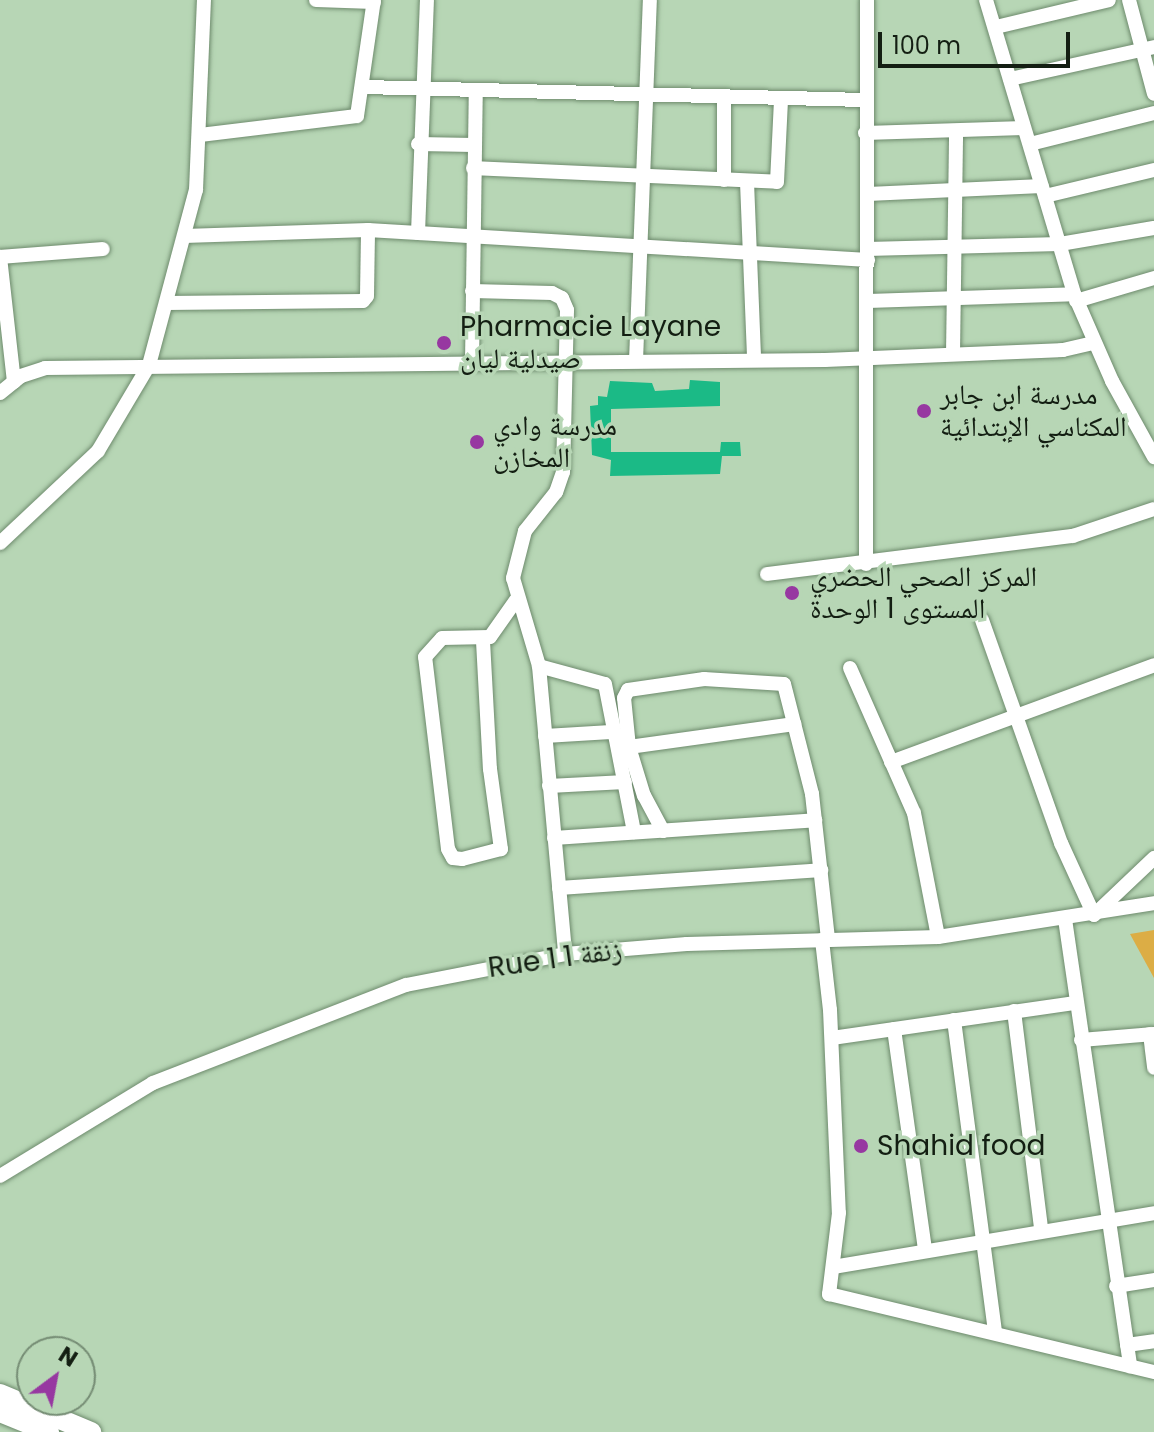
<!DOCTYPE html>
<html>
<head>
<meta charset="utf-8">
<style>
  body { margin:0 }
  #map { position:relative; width:1154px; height:1432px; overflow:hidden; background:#b7d6b5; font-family:Poppins,"Noto Naskh Arabic",sans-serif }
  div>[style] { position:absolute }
  .green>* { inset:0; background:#dcad45 }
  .building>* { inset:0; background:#1bba86 }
  .roads { filter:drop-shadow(0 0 2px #6e8b6d) drop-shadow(0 0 2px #6e8b6d) }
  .minor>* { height:14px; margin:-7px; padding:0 7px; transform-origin:7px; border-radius:7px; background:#fff }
  .highway>* { height:20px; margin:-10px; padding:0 10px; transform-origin:10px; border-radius:10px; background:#fff }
  .dots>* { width:22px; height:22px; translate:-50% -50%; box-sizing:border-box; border:4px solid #b7d6b5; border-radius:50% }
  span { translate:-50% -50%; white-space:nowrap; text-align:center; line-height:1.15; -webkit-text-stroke:7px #b7d6b5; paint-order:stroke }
  .poi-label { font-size:28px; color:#131e12 }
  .left { translate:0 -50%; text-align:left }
  .street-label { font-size:28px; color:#131e12 }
  .north { position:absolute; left:16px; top:1336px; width:80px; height:80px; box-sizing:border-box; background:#b7d6b5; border:2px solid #758c74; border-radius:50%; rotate:32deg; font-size:22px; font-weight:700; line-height:32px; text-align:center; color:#131e12 }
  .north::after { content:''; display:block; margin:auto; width:28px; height:36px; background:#9738a1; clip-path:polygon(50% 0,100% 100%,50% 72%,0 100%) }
  .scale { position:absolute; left:878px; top:32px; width:192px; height:36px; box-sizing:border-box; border:4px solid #131e12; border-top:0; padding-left:10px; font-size:24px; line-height:28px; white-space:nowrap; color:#131e12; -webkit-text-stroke:6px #b7d6b5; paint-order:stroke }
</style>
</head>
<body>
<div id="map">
  <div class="green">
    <div style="clip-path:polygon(1154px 930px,1154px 978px,1130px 934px)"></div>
  </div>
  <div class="building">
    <div style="clip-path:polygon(690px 380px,720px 382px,720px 406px,611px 409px,611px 452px,720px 452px,721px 442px,740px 442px,741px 456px,722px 456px,720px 474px,610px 476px,611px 460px,592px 455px,590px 406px,598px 405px,598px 396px,607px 397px,610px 381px,652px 383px,655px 391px,689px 389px)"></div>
  </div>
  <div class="roads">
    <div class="minor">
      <div style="left:316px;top:0;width:58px;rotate:2deg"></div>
      <div style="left:986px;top:0;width:307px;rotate:73.3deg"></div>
      <div style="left:1074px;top:294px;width:95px;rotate:66.4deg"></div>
      <div style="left:1112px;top:381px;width:87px;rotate:61.1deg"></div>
      <div style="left:1129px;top:0;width:97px;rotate:75.1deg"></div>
      <div style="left:996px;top:27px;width:116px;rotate:-13.4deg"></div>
      <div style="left:1010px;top:79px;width:148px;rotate:-12.5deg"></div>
      <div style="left:364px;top:87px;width:501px;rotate:1.49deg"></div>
      <div style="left:865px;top:133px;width:159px;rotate:-1.8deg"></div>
      <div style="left:200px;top:135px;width:158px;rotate:-6.9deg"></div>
      <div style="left:357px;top:116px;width:117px;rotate:-81.7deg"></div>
      <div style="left:418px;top:144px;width:56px;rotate:1deg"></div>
      <div style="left:1030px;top:144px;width:128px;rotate:-14deg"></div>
      <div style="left:473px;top:168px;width:304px;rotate:2.6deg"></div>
      <div style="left:777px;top:182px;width:81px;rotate:-87.2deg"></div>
      <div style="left:724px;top:180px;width:82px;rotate:-90deg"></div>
      <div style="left:747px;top:182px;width:178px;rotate:87.7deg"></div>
      <div style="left:868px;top:194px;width:174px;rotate:-2.6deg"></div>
      <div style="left:1045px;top:196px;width:112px;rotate:-13.4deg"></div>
      <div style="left:418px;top:233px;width:233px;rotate:-87.8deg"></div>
      <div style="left:184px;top:236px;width:184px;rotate:-1.9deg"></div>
      <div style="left:368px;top:230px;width:501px;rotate:3.43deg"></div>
      <div style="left:867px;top:249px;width:193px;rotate:-1.5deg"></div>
      <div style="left:1060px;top:244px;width:95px;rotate:-9.7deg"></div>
      <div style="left:472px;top:291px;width:80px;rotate:1.4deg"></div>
      <div style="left:552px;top:293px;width:11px;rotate:27deg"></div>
      <div style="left:562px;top:298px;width:13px;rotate:67deg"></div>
      <div style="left:567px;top:310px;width:162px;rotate:91.4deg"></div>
      <div style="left:563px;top:472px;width:21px;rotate:109deg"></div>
      <div style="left:556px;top:492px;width:50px;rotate:128.5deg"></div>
      <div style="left:525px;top:531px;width:49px;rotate:104.3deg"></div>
      <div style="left:513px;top:578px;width:92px;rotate:73.5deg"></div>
      <div style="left:539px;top:666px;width:289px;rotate:84.8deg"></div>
      <div style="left:868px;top:301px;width:206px;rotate:-1.9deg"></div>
      <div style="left:1076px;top:301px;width:81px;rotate:-16.4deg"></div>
      <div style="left:166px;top:303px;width:197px;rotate:-0.6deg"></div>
      <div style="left:363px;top:301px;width:6px;rotate:-51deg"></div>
      <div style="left:367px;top:296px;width:66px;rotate:-89.1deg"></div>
      <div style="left:953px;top:354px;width:223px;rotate:-89.2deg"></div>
      <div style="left:636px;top:361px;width:361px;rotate:-87.8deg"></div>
      <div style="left:472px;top:363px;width:273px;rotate:-89.2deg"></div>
      <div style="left:14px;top:382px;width:126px;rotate:-96.4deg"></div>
      <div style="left:0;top:257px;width:103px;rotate:-4.4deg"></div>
      <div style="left:0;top:393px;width:27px;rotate:-39deg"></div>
      <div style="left:21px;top:376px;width:25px;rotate:-18deg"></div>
      <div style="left:45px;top:368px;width:780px;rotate:-0.59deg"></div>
      <div style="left:825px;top:360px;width:238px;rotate:-2.4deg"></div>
      <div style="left:1063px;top:350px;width:31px;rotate:-13deg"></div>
      <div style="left:0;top:543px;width:134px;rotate:-43.2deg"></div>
      <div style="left:98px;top:451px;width:100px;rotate:-59.3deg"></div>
      <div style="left:149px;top:365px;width:181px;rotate:-75deg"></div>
      <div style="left:196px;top:190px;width:190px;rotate:-87.6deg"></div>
      <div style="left:866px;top:564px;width:564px;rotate:-89.9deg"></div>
      <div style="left:767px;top:574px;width:308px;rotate:-7.1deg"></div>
      <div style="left:1073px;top:536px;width:85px;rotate:-18.4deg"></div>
      <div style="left:982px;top:620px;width:237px;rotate:70.5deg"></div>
      <div style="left:1061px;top:843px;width:79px;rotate:65.4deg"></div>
      <div style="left:1094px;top:915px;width:83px;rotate:-43.5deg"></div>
      <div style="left:483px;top:641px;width:128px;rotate:86.9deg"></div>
      <div style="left:490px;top:769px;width:81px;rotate:82.2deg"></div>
      <div style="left:501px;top:849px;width:40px;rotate:165.6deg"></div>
      <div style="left:462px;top:859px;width:9px;rotate:-174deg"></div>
      <div style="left:453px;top:858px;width:10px;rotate:-119deg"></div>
      <div style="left:448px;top:849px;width:193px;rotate:-96.8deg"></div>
      <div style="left:425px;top:657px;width:25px;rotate:-48deg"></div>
      <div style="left:442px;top:638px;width:48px;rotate:-1.2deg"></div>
      <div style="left:490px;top:637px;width:45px;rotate:-54.9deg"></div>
      <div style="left:539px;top:666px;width:68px;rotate:15.3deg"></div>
      <div style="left:605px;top:684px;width:151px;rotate:78.9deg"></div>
      <div style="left:850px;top:668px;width:158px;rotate:66.2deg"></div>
      <div style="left:914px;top:813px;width:126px;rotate:79deg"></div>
      <div style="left:545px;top:736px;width:66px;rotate:-3.5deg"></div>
      <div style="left:629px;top:747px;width:167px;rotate:-7.9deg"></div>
      <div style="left:891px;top:762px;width:280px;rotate:-20.2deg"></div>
      <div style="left:549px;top:786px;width:76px;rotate:-3deg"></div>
      <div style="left:663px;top:831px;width:40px;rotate:-118deg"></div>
      <div style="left:644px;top:796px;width:51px;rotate:-107deg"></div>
      <div style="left:629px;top:747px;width:49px;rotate:-95.8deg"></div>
      <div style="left:624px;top:698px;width:9px;rotate:-63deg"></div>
      <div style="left:628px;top:690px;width:77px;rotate:-8.2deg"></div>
      <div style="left:704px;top:679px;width:80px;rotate:3.6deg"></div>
      <div style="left:784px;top:684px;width:114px;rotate:75.7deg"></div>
      <div style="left:812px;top:794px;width:147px;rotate:83.7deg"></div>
      <div style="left:554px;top:838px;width:262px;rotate:-3.9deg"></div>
      <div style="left:559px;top:888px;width:263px;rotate:-3.9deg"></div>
      <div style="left:1065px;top:919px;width:452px;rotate:81.7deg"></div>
      <div style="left:822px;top:940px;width:70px;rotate:83.5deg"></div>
      <div style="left:830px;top:1010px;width:203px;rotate:87.5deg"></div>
      <div style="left:839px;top:1213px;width:82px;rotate:97deg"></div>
      <div style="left:829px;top:1294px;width:334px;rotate:13.5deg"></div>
      <div style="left:1014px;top:1011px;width:220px;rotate:82.9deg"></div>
      <div style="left:954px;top:1020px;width:316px;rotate:82.5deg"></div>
      <div style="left:894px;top:1029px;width:222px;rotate:82deg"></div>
      <div style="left:1150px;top:1034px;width:34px;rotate:83deg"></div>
      <div style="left:832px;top:1038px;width:246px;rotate:-8.2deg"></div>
      <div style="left:1081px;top:1040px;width:73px;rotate:-4.7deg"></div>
      <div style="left:0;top:1176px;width:179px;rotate:-31.3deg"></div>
      <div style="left:153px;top:1083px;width:271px;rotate:-21.2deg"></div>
      <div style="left:406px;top:985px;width:162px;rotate:-11deg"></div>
      <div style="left:565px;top:954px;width:122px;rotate:-4.7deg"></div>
      <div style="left:687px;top:944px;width:251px;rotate:-1.6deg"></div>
      <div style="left:938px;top:937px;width:219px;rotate:-8.9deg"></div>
      <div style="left:833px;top:1267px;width:326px;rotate:-9.5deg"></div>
      <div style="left:1116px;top:1286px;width:38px;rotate:-9deg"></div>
      <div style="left:1127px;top:1345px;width:27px;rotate:-8deg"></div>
    </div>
    <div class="highway">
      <div style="left:0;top:1394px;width:99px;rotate:22.7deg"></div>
      <div style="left:0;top:1412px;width:53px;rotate:22.2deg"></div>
    </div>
  </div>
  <div class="dots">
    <div style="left:444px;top:343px;background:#9738a1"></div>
    <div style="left:924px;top:411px;background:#9738a1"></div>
    <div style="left:477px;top:442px;background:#9738a1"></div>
    <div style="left:792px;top:593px;background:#9738a1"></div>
    <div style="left:861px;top:1146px;background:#9738a1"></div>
  </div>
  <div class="poi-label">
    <span class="left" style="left:460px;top:343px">Pharmacie Layane<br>صيدلية ليان</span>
    <span class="left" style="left:940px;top:411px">مدرسة ابن جابر<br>المكناسي الإبتدائية</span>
    <span class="left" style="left:493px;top:442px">مدرسة وادي<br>المخازن</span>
    <span class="left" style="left:810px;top:593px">المركز الصحي الحضري<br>المستوى 1 الوحدة</span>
    <span class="left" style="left:877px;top:1146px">Shahid food</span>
  </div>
  <div class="street-label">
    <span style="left:555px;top:959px;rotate:-8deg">Rue 1 زنقة 1</span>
  </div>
  <div class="north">N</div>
  <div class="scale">100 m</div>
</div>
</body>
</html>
